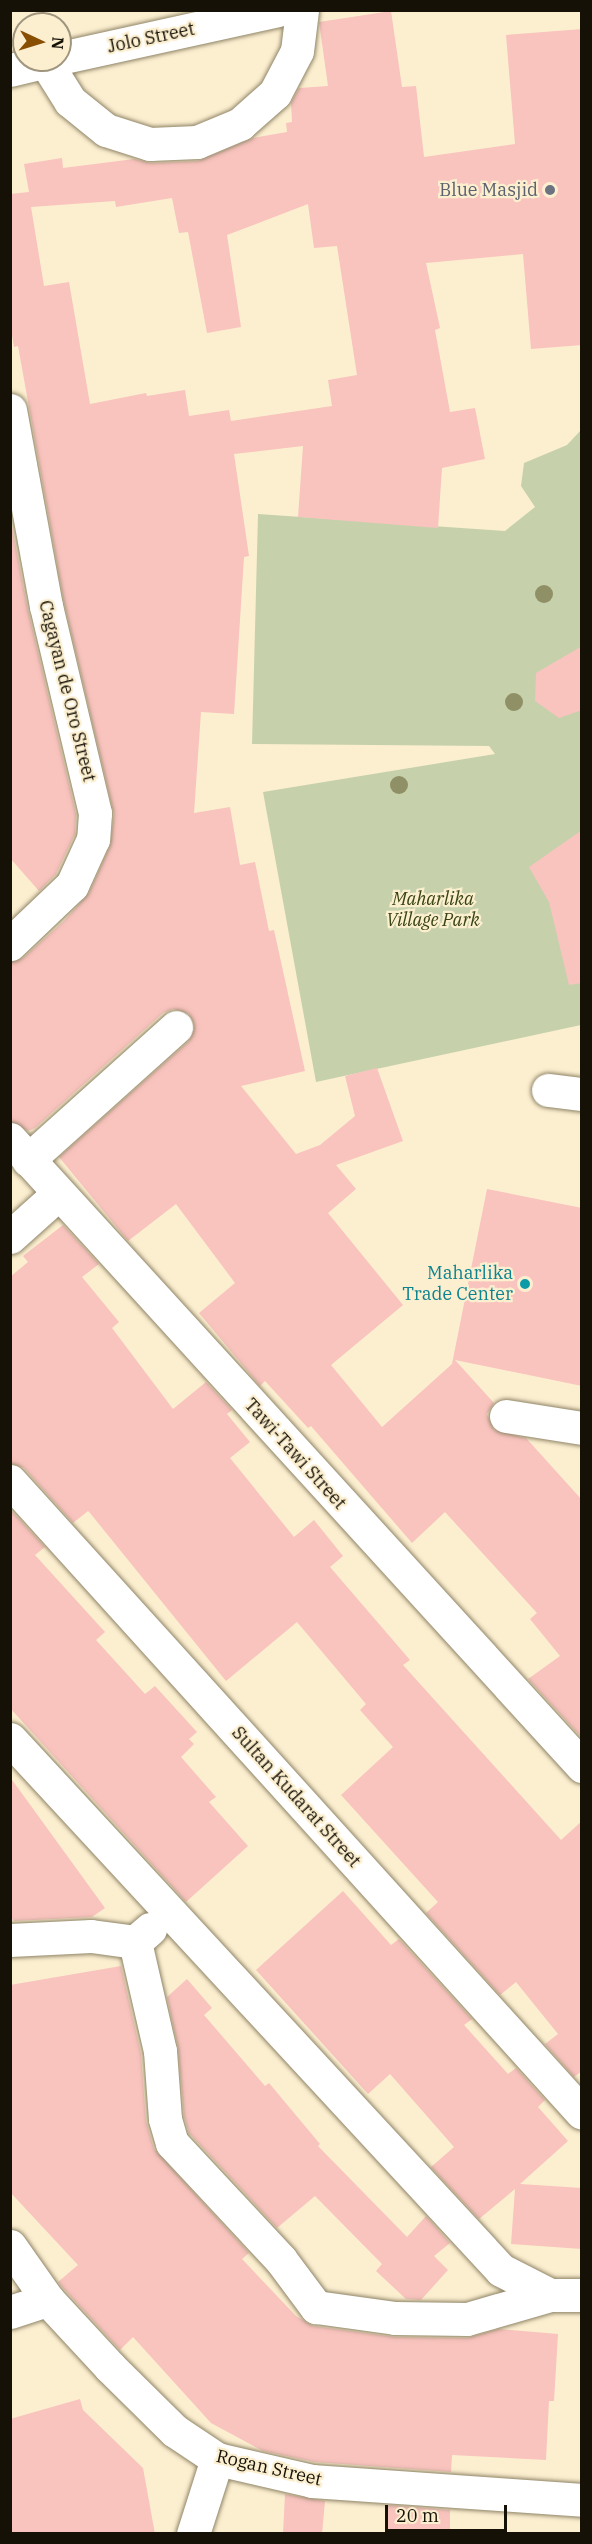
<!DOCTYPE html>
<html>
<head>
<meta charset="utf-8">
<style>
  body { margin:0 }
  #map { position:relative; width:592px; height:2544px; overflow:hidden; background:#fcefd0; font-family:"IBM Plex Serif",serif }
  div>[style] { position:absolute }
  .green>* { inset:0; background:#c6d1ac }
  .building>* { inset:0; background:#f9c3be }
  .roads { filter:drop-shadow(0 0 2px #8f8467) drop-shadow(0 0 2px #8f8467) }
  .minor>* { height:33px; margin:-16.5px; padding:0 16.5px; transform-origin:16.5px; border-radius:16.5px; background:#fff }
  .trees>* { width:18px; height:18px; margin:-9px; border-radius:50%; background:#909066 }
  .dots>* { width:16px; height:16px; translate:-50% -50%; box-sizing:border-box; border:3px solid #fcefd0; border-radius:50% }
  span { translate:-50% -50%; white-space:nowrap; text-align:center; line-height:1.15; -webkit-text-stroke:4.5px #fcefd0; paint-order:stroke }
  .street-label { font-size:18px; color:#151106 }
  .worship-label { font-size:18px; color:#5b616d }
  .right { translate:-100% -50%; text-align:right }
  .park-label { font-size:18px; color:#374310; font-style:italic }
  .culture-label { font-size:18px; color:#0d838f }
  .frame { position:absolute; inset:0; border:12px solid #151106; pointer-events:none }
  .north { position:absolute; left:12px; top:12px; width:60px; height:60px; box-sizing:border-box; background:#fcefd0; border:2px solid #a0967f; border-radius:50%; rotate:94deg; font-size:16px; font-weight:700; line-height:24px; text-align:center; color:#151106 }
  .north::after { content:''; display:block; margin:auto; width:21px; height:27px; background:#884f03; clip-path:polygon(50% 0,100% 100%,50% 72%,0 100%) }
  .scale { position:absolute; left:385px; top:2505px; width:122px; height:27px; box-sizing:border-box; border:3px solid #151106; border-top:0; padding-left:8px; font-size:18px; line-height:21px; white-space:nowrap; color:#151106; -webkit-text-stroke:4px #fcefd0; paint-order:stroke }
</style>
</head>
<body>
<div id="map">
  <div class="green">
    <div style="clip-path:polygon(581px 430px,581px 1025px,316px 1082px,263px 792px,495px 754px,489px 746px,252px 744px,258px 514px,505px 531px,535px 507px,521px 486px,524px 463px,567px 445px)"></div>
  </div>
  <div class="building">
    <div style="clip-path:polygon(evenodd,391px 11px,402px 87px,416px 86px,424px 157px,515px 144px,506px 35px,582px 29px,582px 345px,531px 349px,523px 254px,426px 263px,440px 328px,435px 330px,450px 412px,475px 408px,485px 459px,442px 468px,438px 528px,298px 517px,303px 446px,234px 454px,249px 556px,244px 557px,234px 714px,201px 712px,194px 813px,230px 807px,240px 865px,255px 862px,269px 931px,274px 930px,305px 1071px,241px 1086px,296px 1154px,320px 1145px,355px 1116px,345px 1076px,377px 1068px,403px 1141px,336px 1165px,356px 1189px,328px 1213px,403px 1305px,331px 1365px,382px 1427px,452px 1364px,487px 1189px,582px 1208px,582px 1386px,455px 1360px,494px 1403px,487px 1414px,494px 1430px,526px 1438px,582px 1500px,582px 1738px,528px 1679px,560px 1656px,530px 1619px,537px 1613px,445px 1512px,412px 1543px,311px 1426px,308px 1428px,265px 1381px,260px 1386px,199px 1313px,235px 1283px,176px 1204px,128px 1241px,59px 1157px,189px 1041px,194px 1024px,189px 1014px,173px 1009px,163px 1013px,35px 1128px,28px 1131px,10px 1121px,10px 962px,23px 958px,64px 921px,89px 893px,110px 846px,114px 814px,64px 602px,18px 346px,14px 347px,10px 323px,10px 194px,29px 192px,24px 164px,62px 158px,63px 168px,134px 159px,151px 163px,198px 161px,253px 138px,287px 132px,286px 123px,292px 122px,291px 103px,299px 88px,328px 86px,319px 22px,391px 11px,172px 198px,179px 233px,188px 232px,207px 333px,241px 327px,227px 235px,308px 204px,314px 248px,337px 246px,357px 375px,328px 380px,332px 406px,231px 421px,229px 410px,189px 416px,185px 390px,147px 396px,146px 393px,90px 404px,69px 282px,44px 286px,31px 207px,115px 201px,116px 207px,172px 198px)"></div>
    <div style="clip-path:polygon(10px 517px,28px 610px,76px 814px,75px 834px,56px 874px,39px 891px,10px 858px)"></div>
    <div style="clip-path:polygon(582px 646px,582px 710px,559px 718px,535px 701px,536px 673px)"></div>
    <div style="clip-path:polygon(582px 830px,582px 983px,569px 985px,549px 902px,529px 867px)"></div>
    <div style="clip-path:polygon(63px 1225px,99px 1264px,82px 1277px,119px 1322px,112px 1328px,173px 1409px,206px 1382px,232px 1410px,227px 1414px,250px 1442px,230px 1458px,294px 1537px,314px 1520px,343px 1556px,330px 1567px,410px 1660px,403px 1665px,561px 1840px,582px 1821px,582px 2071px,574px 2077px,545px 2044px,558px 2034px,516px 1982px,500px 1995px,426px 1913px,438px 1902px,341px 1795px,393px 1747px,360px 1710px,366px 1704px,297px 1622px,226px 1681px,90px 1513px,88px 1511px,73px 1523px,24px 1468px,10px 1463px,10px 1277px,28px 1262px,23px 1256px)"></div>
    <div style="clip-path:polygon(10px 1509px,45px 1547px,35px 1555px,105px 1632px,96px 1640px,145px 1694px,155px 1686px,197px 1732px,189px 1739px,194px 1744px,181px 1757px,216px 1797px,209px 1802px,248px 1846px,186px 1902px,10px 1708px)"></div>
    <div style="clip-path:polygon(10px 1777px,105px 1908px,92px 1917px,14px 1921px,10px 1916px)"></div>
    <div style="clip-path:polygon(343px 1891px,391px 1945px,399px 1939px,472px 2019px,464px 2025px,508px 2074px,516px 2068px,545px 2100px,538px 2107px,568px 2141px,520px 2184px,582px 2188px,582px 2249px,511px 2244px,515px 2189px,479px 2219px,431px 2167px,454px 2147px,390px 2074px,368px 2094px,256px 1970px)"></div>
    <div style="clip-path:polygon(121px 1966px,141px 2054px,146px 2121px,154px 2149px,249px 2253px,242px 2259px,296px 2316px,313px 2326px,395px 2337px,467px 2338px,499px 2329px,558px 2334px,554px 2401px,549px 2401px,546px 2460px,452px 2455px,451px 2472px,315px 2462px,263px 2451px,211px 2423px,133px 2337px,120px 2350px,63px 2288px,58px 2282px,78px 2265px,10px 2192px,10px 1985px)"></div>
    <div style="clip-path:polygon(187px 1979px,212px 2008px,204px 2015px,265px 2086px,269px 2083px,320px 2144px,318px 2146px,407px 2237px,426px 2216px,450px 2243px,434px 2256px,448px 2270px,421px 2300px,406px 2299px,376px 2271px,382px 2264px,315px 2196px,277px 2228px,189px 2133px,184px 2116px,178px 2047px,167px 1997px)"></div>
    <div style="clip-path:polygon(80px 2399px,83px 2410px,143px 2468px,155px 2534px,10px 2534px,10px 2419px)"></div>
    <div style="clip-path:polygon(285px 2494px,325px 2501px,322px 2534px,283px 2534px)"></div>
    <div style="clip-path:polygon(388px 2505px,450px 2510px,450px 2534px,386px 2534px)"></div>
  </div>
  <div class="roads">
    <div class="minor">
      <div style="left:60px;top:58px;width:223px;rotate:-12.4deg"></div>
      <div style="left:45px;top:61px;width:47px;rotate:58deg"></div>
      <div style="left:70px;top:101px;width:46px;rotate:38.9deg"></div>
      <div style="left:106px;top:130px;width:46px;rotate:17.7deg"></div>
      <div style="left:150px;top:144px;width:47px;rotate:-2.4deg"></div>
      <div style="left:197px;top:142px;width:47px;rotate:-22.7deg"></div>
      <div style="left:240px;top:124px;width:47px;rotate:-41.5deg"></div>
      <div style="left:275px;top:93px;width:47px;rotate:-62.4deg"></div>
      <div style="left:297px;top:51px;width:41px;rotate:-83deg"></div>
      <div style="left:10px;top:70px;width:43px;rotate:-13.4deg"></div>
      <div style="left:10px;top:410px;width:199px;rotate:79.6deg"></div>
      <div style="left:46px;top:606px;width:213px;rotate:76.7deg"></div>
      <div style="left:95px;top:813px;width:26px;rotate:94deg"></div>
      <div style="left:93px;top:839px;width:51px;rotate:114.5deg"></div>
      <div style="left:72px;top:885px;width:86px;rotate:136.4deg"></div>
      <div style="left:548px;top:1090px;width:34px;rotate:7deg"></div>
      <div style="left:10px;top:1139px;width:849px;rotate:47.63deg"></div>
      <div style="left:28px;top:1160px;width:199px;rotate:-41.9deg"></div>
      <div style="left:10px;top:1237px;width:64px;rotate:-41.9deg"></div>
      <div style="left:506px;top:1416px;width:77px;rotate:9deg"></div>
      <div style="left:10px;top:1481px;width:852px;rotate:47.85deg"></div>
      <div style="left:10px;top:1739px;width:723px;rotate:47.24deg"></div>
      <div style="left:501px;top:2270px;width:55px;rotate:27deg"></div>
      <div style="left:550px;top:2295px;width:32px"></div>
      <div style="left:10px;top:1940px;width:81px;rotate:-2.8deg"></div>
      <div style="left:91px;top:1936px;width:44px;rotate:7.8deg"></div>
      <div style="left:135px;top:1942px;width:20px;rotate:-41deg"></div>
      <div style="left:135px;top:1942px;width:112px;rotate:77.1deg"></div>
      <div style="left:160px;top:2051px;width:68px;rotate:85.8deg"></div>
      <div style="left:165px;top:2119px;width:25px;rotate:74deg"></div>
      <div style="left:172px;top:2143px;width:160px;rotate:47deg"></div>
      <div style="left:281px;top:2260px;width:59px;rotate:53.3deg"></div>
      <div style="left:316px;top:2307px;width:80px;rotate:7.9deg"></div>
      <div style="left:395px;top:2318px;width:72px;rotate:0.8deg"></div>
      <div style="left:467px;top:2319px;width:86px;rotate:-16.1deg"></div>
      <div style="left:10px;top:2246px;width:66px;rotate:54.9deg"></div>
      <div style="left:48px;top:2300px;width:91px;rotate:47.2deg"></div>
      <div style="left:110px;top:2367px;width:91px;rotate:44.6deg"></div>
      <div style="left:175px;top:2431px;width:50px;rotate:33.7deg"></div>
      <div style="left:217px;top:2459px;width:98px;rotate:13deg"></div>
      <div style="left:312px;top:2481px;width:271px;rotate:4deg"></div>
      <div style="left:10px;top:2312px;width:40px;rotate:-18deg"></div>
      <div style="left:193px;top:2534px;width:79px;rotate:-72.3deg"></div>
    </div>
  </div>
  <div class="trees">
    <div style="left:544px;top:594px"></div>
    <div style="left:514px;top:702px"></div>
    <div style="left:399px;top:785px"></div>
  </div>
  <div class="dots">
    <div style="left:550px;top:190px;background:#6b7280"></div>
    <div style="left:525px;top:1284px;background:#0f9aa8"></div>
  </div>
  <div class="street-label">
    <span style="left:151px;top:38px;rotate:-12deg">Jolo Street</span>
    <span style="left:67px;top:691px;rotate:76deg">Cagayan de Oro Street</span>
    <span style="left:295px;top:1454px;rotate:48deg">Tawi-Tawi Street</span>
    <span style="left:296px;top:1797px;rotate:48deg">Sultan Kudarat Street</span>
    <span style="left:269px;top:2468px;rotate:13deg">Rogan Street</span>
  </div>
  <div class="worship-label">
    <span class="right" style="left:538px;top:190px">Blue Masjid</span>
  </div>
  <div class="park-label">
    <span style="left:433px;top:910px">Maharlika<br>Village Park</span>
  </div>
  <div class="culture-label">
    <span class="right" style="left:513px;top:1284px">Maharlika<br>Trade Center</span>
  </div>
  <div class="frame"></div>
  <div class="north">N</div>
  <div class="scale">20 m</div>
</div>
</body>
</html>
